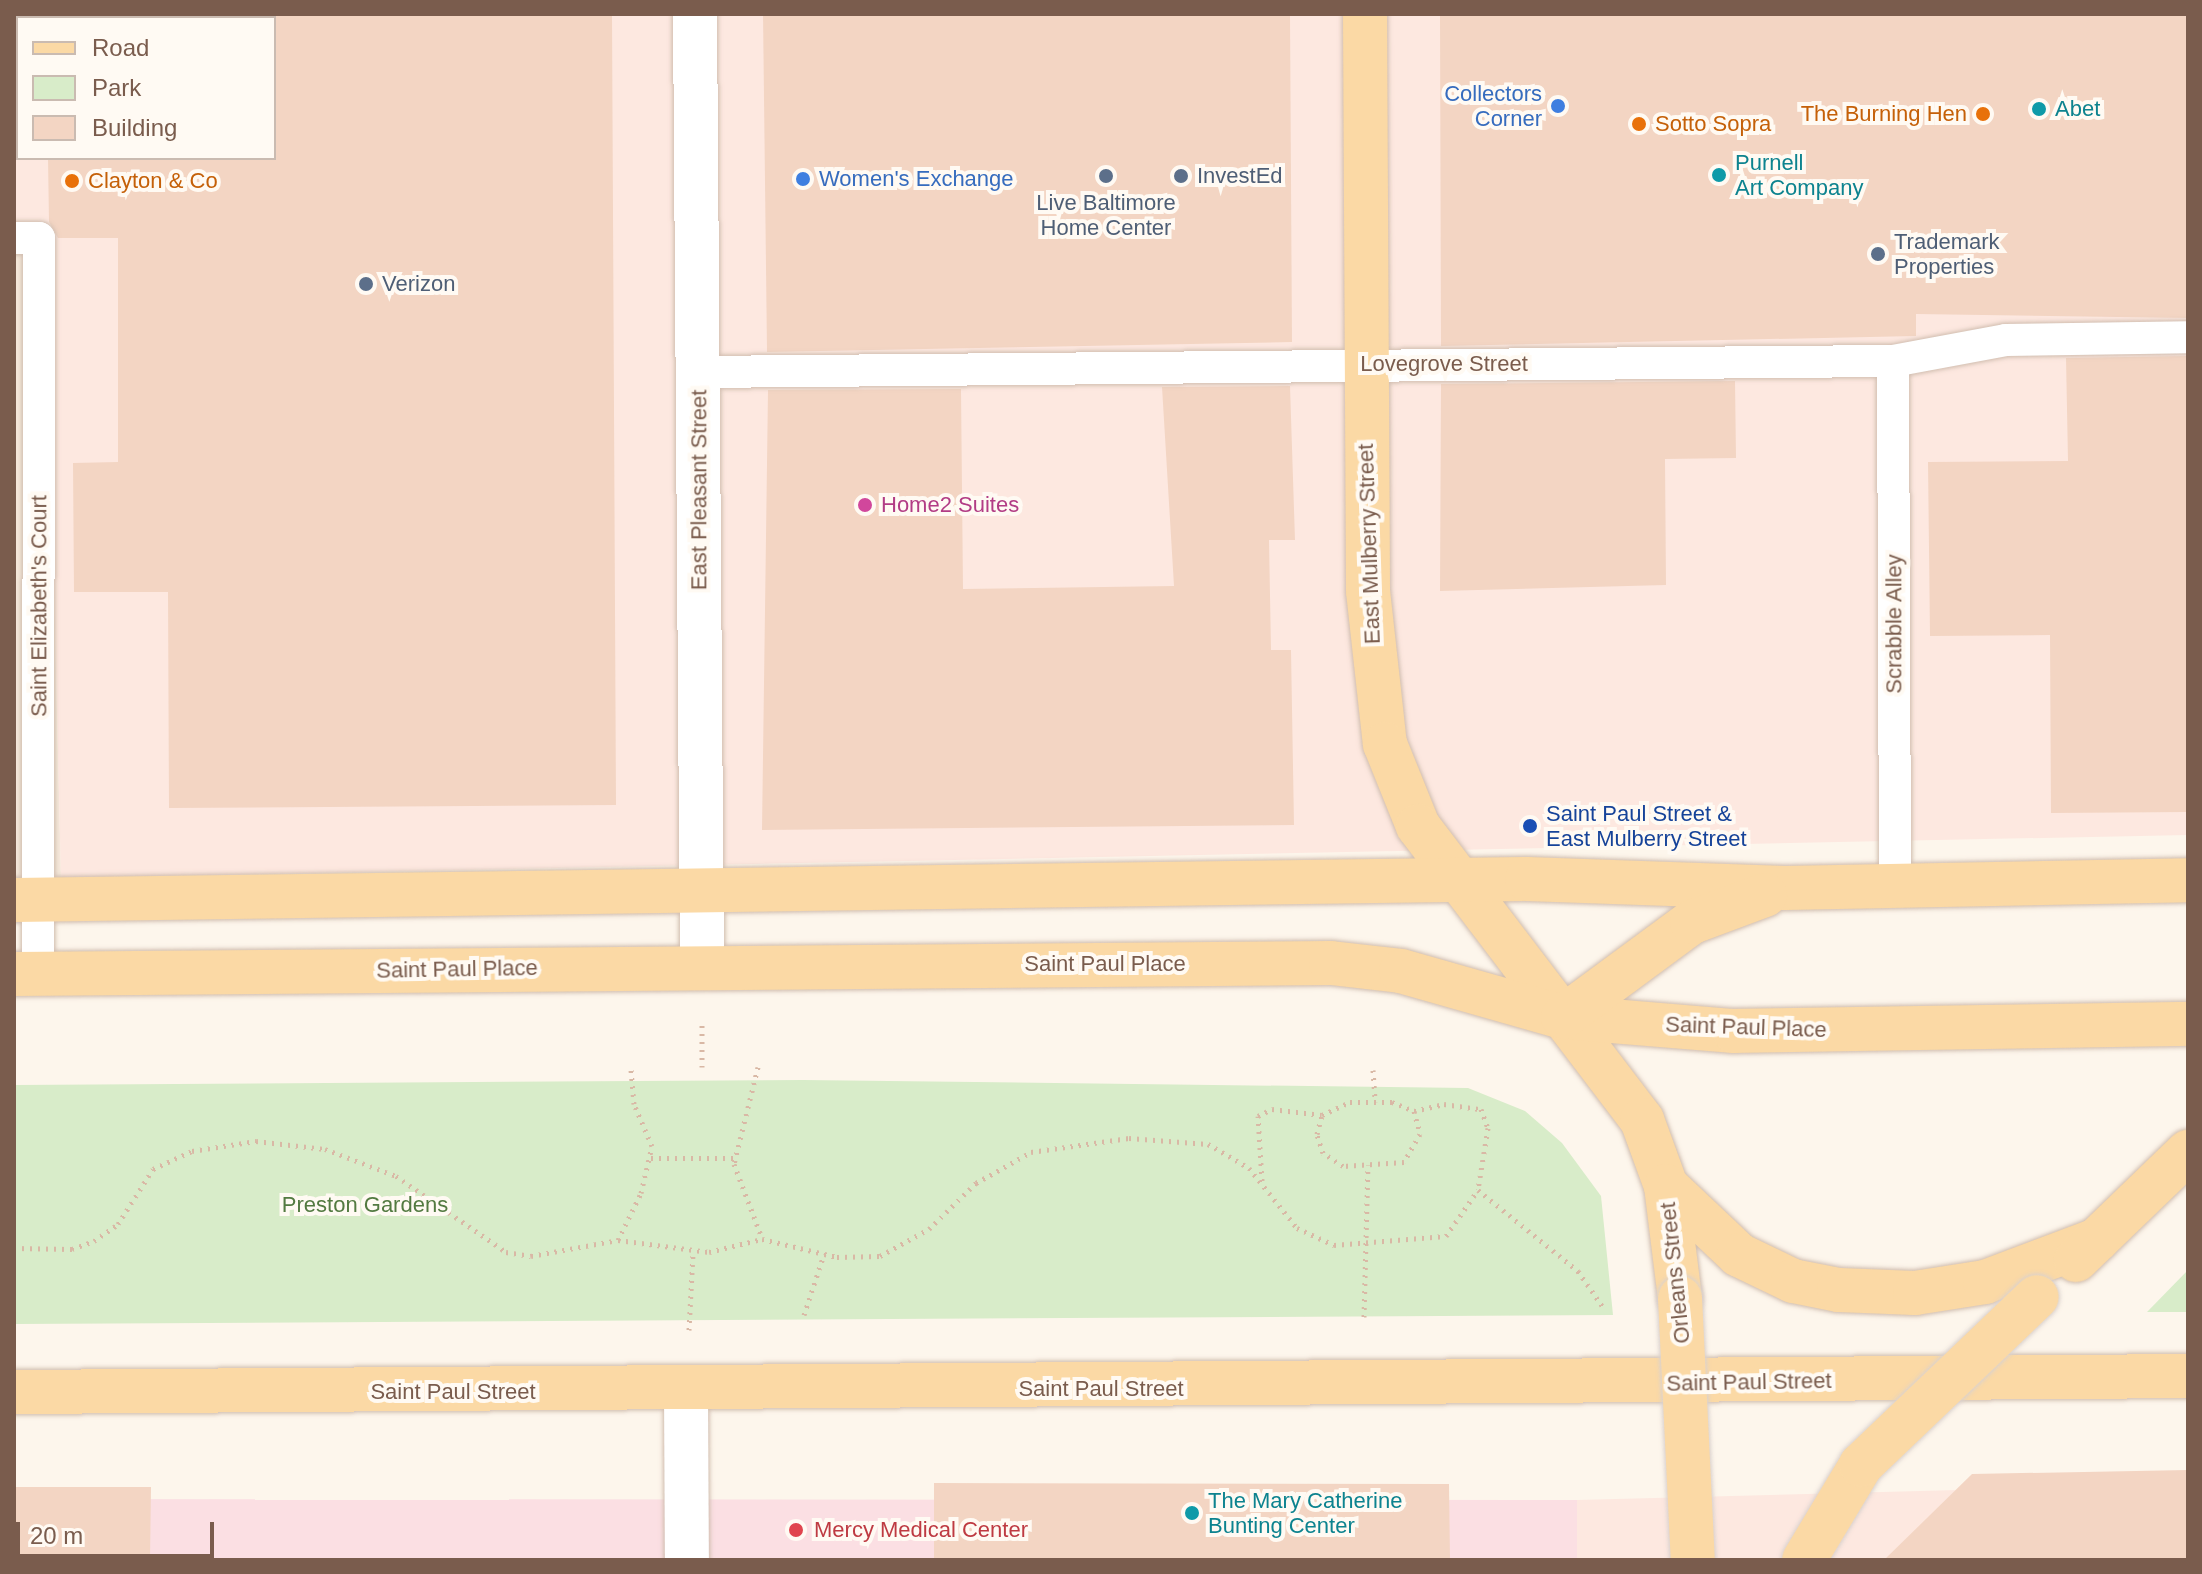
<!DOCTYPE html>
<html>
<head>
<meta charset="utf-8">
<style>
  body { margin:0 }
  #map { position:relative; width:2202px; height:1574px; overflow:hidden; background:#fdf6ec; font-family:Arial,sans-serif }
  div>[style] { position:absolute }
  .residential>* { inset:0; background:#f5e8da }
  .commercial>* { inset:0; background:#fde8e0 }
  .medical>* { inset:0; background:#fbdfe3 }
  .green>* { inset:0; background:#d8ecc9 }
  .building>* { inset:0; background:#f3d5c3 }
  .path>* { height:5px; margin-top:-2.5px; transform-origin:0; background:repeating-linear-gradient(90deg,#d9b8a5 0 2px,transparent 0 8px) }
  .roads { filter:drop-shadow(0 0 2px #d1beb0) drop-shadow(0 0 2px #d1beb0) }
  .service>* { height:32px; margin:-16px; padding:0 16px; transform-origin:16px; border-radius:16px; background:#fff }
  .minor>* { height:44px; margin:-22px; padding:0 22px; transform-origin:22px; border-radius:22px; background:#fff }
  .secondary>* { height:44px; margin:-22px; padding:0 22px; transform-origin:22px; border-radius:22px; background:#fff }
  .primary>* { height:44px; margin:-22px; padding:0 22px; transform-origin:22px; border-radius:22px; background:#fbd9a5 }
  .bridges { filter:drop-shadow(0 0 2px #dad1cd) drop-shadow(0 0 2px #dad1cd) }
  .primary-bridge>* { height:44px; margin:-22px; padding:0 22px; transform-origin:22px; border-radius:22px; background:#fbd9a5 }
  .dots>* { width:22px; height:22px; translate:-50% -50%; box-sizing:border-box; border:4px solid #fffaf3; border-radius:50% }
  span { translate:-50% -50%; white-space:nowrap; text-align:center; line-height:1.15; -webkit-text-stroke:8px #fffaf3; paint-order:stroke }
  .shop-label { font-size:22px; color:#366cbe }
  .right { translate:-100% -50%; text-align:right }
  .left { translate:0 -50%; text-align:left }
  .culture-label { font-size:22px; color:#0d838f }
  .food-label { font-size:22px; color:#c56008 }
  .service-label { font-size:22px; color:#4e5e75 }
  .street-label { font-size:22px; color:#7a5c4d }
  .hotel-label { font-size:22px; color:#b23c85 }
  .transit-label { font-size:22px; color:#164399 }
  .park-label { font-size:22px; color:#537a41 }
  .health-label { font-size:22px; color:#be3a42 }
  .frame { position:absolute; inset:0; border:16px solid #7a5c4d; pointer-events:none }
  .legend { position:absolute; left:16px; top:16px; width:260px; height:144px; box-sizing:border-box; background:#fffaf3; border:2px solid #cabbb1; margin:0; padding:10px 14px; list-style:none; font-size:24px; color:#7a5c4d }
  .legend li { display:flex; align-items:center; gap:16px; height:40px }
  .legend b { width:40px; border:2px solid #cabbb1 }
  .scale { position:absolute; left:16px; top:1522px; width:198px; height:36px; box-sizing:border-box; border:4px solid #7a5c4d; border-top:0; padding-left:10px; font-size:24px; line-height:28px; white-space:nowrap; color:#7a5c4d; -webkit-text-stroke:6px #fffaf3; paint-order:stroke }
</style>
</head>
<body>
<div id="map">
  <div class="residential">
    <div style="clip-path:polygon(14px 250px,46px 251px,61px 878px,14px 880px)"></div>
  </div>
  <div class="commercial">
    <div style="clip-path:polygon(evenodd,14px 14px,2188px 14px,2188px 835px,61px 878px,46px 251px,14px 250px,14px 14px,18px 18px,274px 18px,274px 158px,18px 158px,18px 18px)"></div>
    <div style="clip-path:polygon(2188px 1484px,2188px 1560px,1577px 1560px,1577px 1500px)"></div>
  </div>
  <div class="medical">
    <div style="clip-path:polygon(14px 1499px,1577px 1500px,1577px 1560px,14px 1560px)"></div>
  </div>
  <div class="green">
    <div style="clip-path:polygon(803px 1080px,1468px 1088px,1525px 1111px,1562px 1143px,1601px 1196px,1613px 1315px,14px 1324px,14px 1085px)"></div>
    <div style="clip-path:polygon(2188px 1270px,2188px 1312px,2147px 1312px)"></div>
  </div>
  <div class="building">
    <div style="clip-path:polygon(274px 14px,612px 14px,616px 805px,169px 808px,168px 592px,74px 592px,73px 463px,118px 462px,118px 238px,58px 238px,49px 222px,48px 158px,274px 158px)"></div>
    <div style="clip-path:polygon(763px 14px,1290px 14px,1292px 342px,767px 352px)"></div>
    <div style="clip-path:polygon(1440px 14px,2188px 14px,2188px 318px,1916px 314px,1916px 336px,1441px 346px)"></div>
    <div style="clip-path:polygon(2188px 356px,2188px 812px,2051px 813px,2050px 635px,1930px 636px,1928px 462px,2068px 461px,2066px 358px)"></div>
    <div style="clip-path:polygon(1735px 381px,1736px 458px,1665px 459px,1666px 585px,1440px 591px,1441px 384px)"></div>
    <div style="clip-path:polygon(1290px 386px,1295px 540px,1269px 540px,1271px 650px,1291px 650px,1294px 825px,762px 830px,768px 390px,961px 389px,963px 589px,1174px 586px,1162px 387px)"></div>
    <div style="clip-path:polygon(2188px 1470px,2188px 1560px,1884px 1560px,1972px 1474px)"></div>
    <div style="clip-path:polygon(934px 1483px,1449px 1484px,1450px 1560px,934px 1560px)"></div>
    <div style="clip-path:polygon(14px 1487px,151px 1487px,150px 1560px,14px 1560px)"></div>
  </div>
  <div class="path">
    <div style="left:702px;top:1067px;width:44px;rotate:-90deg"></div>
    <div style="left:758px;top:1067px;width:100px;rotate:103.9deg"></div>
    <div style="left:734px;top:1164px;width:79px;rotate:69.3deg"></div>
    <div style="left:1373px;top:1070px;width:32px;rotate:86deg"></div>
    <div style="left:1350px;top:1102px;width:42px"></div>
    <div style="left:1392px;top:1102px;width:24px;rotate:22deg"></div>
    <div style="left:1414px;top:1111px;width:24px;rotate:75deg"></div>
    <div style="left:1420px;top:1134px;width:32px;rotate:120deg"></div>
    <div style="left:1404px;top:1162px;width:61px;rotate:176.2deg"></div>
    <div style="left:1343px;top:1166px;width:24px;rotate:-147deg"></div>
    <div style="left:1323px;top:1153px;width:20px;rotate:-108deg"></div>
    <div style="left:1317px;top:1134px;width:20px;rotate:-75deg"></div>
    <div style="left:1322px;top:1115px;width:31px;rotate:-25deg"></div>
    <div style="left:1414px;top:1111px;width:31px;rotate:-13deg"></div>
    <div style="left:1444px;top:1104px;width:37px;rotate:8deg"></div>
    <div style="left:1481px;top:1109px;width:20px;rotate:70deg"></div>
    <div style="left:1488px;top:1128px;width:63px;rotate:99.2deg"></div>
    <div style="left:651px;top:1158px;width:83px"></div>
    <div style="left:1262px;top:1181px;width:65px;rotate:-93.5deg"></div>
    <div style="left:1258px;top:1116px;width:16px;rotate:-27deg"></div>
    <div style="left:1272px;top:1109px;width:50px;rotate:6.8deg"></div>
    <div style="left:618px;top:1240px;width:52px;rotate:-63.9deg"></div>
    <div style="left:641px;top:1193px;width:48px;rotate:-76.8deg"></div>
    <div style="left:652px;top:1146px;width:46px;rotate:-113.2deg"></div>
    <div style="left:634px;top:1104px;width:36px;rotate:-95deg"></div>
    <div style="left:14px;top:1248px;width:58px;rotate:1deg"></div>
    <div style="left:72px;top:1249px;width:23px;rotate:-20deg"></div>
    <div style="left:94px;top:1241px;width:29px;rotate:-35deg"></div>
    <div style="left:118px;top:1224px;width:65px;rotate:-57.5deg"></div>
    <div style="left:153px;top:1169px;width:43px;rotate:-24.8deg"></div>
    <div style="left:192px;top:1151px;width:65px;rotate:-8.9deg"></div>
    <div style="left:256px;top:1141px;width:69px;rotate:6.6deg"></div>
    <div style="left:325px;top:1149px;width:76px;rotate:20.8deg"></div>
    <div style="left:396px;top:1176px;width:134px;rotate:34.6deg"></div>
    <div style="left:506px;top:1252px;width:25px;rotate:9deg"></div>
    <div style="left:531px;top:1256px;width:88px;rotate:-10.4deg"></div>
    <div style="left:618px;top:1240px;width:92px;rotate:7.5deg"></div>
    <div style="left:709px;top:1252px;width:55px;rotate:-13.8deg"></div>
    <div style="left:762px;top:1239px;width:77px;rotate:13.5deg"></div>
    <div style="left:837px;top:1257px;width:43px;rotate:-1.3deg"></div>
    <div style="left:880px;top:1256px;width:56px;rotate:-28.9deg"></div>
    <div style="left:929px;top:1229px;width:66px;rotate:-44.4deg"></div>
    <div style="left:976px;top:1183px;width:63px;rotate:-29.4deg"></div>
    <div style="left:1031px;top:1152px;width:99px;rotate:-8.1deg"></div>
    <div style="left:1129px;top:1138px;width:79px;rotate:4.3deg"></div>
    <div style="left:1208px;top:1144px;width:48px;rotate:30.3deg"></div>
    <div style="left:1249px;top:1168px;width:77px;rotate:51.3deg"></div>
    <div style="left:1297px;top:1228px;width:41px;rotate:24.7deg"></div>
    <div style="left:1334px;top:1245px;width:112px;rotate:-4.6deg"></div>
    <div style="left:1446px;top:1236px;width:56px;rotate:-55.2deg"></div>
    <div style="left:1478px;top:1190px;width:129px;rotate:39deg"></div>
    <div style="left:1578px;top:1271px;width:47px;rotate:55.3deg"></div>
    <div style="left:804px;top:1315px;width:64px;rotate:-71.8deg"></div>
    <div style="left:1364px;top:1317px;width:152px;rotate:-88.5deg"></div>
    <div style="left:689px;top:1330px;width:77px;rotate:-87deg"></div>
  </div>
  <div class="roads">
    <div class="service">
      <div style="left:14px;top:238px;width:25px"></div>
      <div style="left:39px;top:238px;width:736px;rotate:90.08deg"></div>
      <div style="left:1893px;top:361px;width:525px;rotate:89.78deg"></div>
      <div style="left:698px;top:372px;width:1195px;rotate:-0.53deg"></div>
      <div style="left:1893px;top:361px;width:115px;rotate:-10.5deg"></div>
      <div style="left:2006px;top:340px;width:182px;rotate:-0.9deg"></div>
    </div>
    <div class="minor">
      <div style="left:695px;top:14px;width:952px;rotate:89.58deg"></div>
    </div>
    <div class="secondary">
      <div style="left:686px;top:1391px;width:169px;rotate:89.7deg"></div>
    </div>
    <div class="primary">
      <div style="left:1365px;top:14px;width:577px;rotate:89.7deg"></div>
      <div style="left:1368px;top:591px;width:154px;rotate:83.7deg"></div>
      <div style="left:1385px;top:744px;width:88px;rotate:68.1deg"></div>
      <div style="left:1418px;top:826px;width:370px;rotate:52.7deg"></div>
      <div style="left:1642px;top:1120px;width:70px;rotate:70deg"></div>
      <div style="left:1666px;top:1186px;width:113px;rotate:82.9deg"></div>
      <div style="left:14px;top:900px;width:1513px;rotate:-0.8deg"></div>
      <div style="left:1527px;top:879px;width:258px;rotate:2deg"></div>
      <div style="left:1785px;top:888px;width:403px;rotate:-1.1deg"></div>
      <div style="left:14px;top:974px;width:1317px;rotate:-0.48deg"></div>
      <div style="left:1331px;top:963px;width:70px;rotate:6.5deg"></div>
      <div style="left:1401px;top:971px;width:168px;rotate:15.9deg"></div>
      <div style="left:1563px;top:1017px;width:172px;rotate:4.7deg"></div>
      <div style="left:1734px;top:1031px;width:454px;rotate:-0.9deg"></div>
      <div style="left:1563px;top:1017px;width:160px;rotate:-36.4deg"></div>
      <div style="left:1692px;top:922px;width:78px;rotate:-20.3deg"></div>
      <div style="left:1666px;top:1186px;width:100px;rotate:43.4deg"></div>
      <div style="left:1739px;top:1255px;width:60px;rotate:25.7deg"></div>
      <div style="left:1793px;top:1281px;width:47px;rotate:11.1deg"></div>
      <div style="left:1839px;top:1290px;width:76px;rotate:2.3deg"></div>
      <div style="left:1915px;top:1293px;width:71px;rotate:-8.9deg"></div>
      <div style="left:1985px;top:1282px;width:120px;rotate:-20.6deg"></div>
      <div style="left:2076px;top:1260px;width:156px;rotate:-44deg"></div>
      <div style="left:14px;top:1392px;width:2174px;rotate:-0.42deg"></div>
    </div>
  </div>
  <div class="bridges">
    <div class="primary-bridge">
      <div style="left:1680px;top:1298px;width:262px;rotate:87.2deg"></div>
      <div style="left:1804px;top:1560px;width:111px;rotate:-59deg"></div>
      <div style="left:1861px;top:1465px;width:243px;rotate:-43.7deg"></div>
    </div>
  </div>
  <div class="dots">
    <div style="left:1558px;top:106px;background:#3f7fe0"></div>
    <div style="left:2039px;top:109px;background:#0f9aa8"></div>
    <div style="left:1983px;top:114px;background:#e8710a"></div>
    <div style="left:1639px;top:124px;background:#e8710a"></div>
    <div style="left:1719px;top:175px;background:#0f9aa8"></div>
    <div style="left:1106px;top:176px;background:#5c6f8a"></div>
    <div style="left:1181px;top:176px;background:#5c6f8a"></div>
    <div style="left:803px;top:179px;background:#3f7fe0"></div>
    <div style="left:72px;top:181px;background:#e8710a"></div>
    <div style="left:1878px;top:254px;background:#5c6f8a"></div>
    <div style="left:366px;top:284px;background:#5c6f8a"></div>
    <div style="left:865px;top:505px;background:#d1479c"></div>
    <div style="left:1530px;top:826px;background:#1a4fb4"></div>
    <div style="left:1192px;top:1513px;background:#0f9aa8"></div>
    <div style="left:796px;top:1530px;background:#e0444e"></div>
  </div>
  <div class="shop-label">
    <span class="right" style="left:1542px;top:106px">Collectors<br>Corner</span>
    <span class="left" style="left:819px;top:179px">Women's Exchange</span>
  </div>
  <div class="culture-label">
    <span class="left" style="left:2055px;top:109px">Abet</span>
    <span class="left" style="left:1735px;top:175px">Purnell<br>Art Company</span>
    <span class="left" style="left:1208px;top:1513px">The Mary Catherine<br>Bunting Center</span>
  </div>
  <div class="food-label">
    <span class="right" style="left:1967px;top:114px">The Burning Hen</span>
    <span class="left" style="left:1655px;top:124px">Sotto Sopra</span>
    <span class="left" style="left:88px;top:181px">Clayton &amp; Co</span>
  </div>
  <div class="service-label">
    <span class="left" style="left:1197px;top:176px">InvestEd</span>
    <span style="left:1106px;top:215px">Live Baltimore<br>Home Center</span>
    <span class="left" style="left:1894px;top:254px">Trademark<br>Properties</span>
    <span class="left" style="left:382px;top:284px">Verizon</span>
  </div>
  <div class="street-label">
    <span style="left:1444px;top:364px">Lovegrove Street</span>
    <span style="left:699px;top:490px;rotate:-90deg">East Pleasant Street</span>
    <span style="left:1369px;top:544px;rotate:-92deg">East Mulberry Street</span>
    <span style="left:39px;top:606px;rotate:-90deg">Saint Elizabeth's Court</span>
    <span style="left:1894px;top:624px;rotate:-90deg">Scrabble Alley</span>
    <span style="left:1105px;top:964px">Saint Paul Place</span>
    <span style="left:457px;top:969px;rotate:-1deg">Saint Paul Place</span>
    <span style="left:1746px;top:1027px;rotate:2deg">Saint Paul Place</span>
    <span style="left:1675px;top:1273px;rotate:-96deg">Orleans Street</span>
    <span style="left:1749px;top:1382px;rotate:-1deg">Saint Paul Street</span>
    <span style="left:1101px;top:1389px">Saint Paul Street</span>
    <span style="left:453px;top:1392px">Saint Paul Street</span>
  </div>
  <div class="hotel-label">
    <span class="left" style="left:881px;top:505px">Home2 Suites</span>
  </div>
  <div class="transit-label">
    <span class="left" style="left:1546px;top:826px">Saint Paul Street &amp;<br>East Mulberry Street</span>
  </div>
  <div class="park-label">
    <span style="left:365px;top:1205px">Preston Gardens</span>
  </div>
  <div class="health-label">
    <span class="left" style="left:814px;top:1530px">Mercy Medical Center</span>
  </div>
  <div class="frame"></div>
  <ul class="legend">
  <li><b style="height:10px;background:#fbd9a5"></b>Road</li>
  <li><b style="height:22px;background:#d8ecc9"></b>Park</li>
  <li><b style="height:22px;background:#f3d5c3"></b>Building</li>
  </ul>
  <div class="scale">20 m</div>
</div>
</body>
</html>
